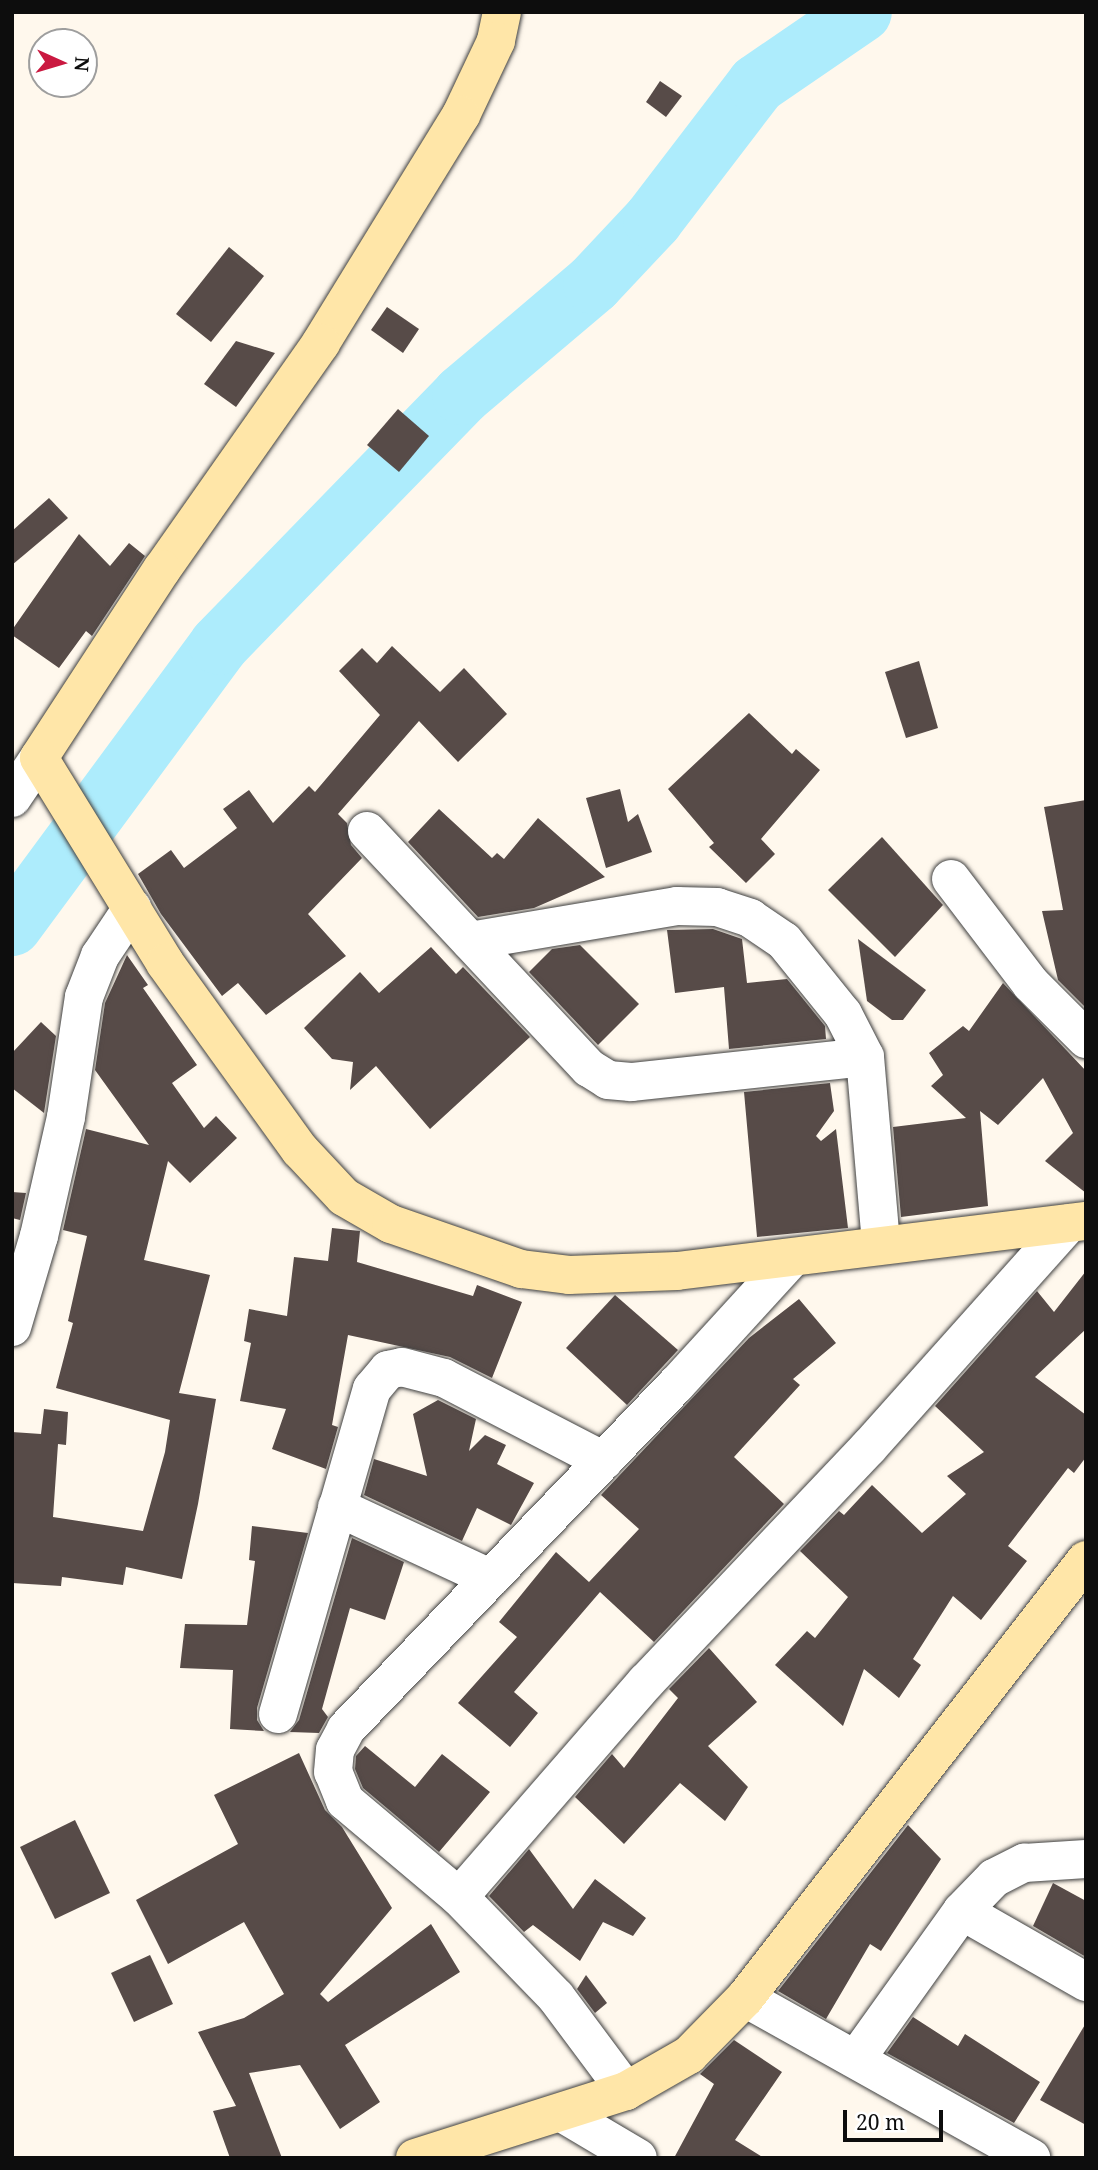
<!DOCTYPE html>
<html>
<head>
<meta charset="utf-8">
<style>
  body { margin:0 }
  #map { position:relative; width:1098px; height:2170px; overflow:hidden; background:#fff8ed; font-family:"Noto Serif",serif }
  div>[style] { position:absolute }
  .river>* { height:60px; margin:-30px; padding:0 30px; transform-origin:30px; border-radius:30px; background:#adecfc }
  .building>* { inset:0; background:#574b48 }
  .roads { filter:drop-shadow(0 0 2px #404040) drop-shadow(0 0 2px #404040) }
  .street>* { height:38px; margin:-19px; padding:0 19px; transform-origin:19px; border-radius:19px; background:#fff }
  .secondary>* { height:38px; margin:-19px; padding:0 19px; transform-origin:19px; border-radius:19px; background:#ffe6a8 }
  span { translate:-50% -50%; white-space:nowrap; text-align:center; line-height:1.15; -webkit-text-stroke:7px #fff; paint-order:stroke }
  .frame { position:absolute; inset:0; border:14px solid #0d0d0d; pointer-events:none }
  .north { position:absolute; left:28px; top:28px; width:70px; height:70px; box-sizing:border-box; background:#fff; border:2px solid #9e9e9e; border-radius:50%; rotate:94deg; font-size:19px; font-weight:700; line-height:28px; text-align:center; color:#0d0d0d }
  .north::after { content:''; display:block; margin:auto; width:24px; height:32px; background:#ca1940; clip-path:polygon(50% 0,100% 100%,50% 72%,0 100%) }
  .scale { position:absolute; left:843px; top:2110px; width:100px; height:32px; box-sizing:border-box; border:4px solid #0d0d0d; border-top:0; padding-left:9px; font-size:21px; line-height:24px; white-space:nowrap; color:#0d0d0d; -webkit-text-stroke:5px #fff; paint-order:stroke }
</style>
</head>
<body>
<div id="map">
  <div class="river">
    <div style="left:12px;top:926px;width:349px;rotate:-53.6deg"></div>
    <div style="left:219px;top:645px;width:349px;rotate:-45.8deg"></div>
    <div style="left:462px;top:395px;width:172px;rotate:-40.3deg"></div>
    <div style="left:593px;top:284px;width:88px;rotate:-46.8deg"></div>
    <div style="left:653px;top:220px;width:171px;rotate:-52.6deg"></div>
    <div style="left:757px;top:84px;width:127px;rotate:-34.4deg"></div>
  </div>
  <div class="building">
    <div style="clip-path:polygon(660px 81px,682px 96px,666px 117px,646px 102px)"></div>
    <div style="clip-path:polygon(229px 247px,264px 276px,211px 342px,176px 314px)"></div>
    <div style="clip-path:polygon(387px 307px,419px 329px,403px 353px,371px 330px)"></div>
    <div style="clip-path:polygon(236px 341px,275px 353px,236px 407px,204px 384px)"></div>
    <div style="clip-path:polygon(398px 409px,429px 436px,399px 472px,367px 445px)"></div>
    <div style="clip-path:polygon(49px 498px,68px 518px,12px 565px,12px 531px)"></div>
    <div style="clip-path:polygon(79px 534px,110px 566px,129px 543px,145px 556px,92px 636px,86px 631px,59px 668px,12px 635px,12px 630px)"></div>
    <div style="clip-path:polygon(392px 646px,440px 692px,464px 668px,507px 714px,458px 762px,419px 721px,338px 814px,347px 823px,351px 845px,362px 858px,308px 914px,346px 956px,266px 1015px,238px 983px,222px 996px,161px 914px,138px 874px,171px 850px,184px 868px,237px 828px,223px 809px,249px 790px,273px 823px,309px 786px,315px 792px,380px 715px,339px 671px,362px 648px,377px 663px)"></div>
    <div style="clip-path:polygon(919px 661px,938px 728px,906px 738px,885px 672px)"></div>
    <div style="clip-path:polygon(749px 713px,792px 754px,796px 749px,820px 770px,761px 839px,775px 854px,746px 883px,709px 847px,714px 843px,668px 789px)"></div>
    <div style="clip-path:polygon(620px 789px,628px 822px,638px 814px,652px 852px,606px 868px,586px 798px)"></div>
    <div style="clip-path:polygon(1086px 800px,1086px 1008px,1058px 980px,1042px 911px,1063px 910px,1044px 807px)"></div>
    <div style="clip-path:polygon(439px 809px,492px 858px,497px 853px,504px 859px,538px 818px,605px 877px,534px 908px,478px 917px,408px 842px)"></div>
    <div style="clip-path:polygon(882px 837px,943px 905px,895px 957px,828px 890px)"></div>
    <div style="clip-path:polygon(713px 929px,742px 939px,747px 983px,787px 979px,825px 1026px,826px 1039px,729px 1049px,724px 987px,675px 993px,667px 930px)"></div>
    <div style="clip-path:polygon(858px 939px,926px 990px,903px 1020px,892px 1020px,867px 1001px)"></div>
    <div style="clip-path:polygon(580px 945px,639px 1004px,598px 1045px,529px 972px,552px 949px)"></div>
    <div style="clip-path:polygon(431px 947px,456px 974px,463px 967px,530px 1037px,430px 1129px,376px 1066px,350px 1090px,353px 1062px,332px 1059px,304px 1028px,360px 972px,379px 993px)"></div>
    <div style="clip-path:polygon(127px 955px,148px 985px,143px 988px,197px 1065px,172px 1083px,204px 1128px,216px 1116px,237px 1138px,190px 1183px,168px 1161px,144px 1260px,210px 1275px,179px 1393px,216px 1399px,198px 1504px,182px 1579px,126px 1567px,123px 1585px,62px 1577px,61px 1586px,12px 1583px,12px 1432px,41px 1434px,44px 1409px,68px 1412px,66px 1445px,58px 1444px,53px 1517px,143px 1531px,165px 1452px,170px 1420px,56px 1388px,73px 1323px,68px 1321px,87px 1236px,63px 1230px,86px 1129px,149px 1145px,95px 1070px,105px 1003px)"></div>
    <div style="clip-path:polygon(1003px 983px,1086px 1071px,1086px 1193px,1045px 1161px,1073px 1133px,1043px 1078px,998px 1125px,980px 1111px,988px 1206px,901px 1217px,893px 1127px,966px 1118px,931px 1086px,943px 1075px,929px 1053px,963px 1026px,969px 1031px)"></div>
    <div style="clip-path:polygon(41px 1022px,56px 1036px,44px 1113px,12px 1088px,12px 1053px)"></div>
    <div style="clip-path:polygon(830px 1083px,834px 1111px,816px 1136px,821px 1141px,836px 1129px,848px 1228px,757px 1237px,744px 1092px)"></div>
    <div style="clip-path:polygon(12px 1192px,26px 1193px,20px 1220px,12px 1218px)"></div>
    <div style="clip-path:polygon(332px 1228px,360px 1231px,357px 1262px,473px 1296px,477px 1285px,522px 1302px,492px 1378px,450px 1357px,348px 1335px,332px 1425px,338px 1427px,326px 1469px,272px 1449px,286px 1409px,240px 1401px,251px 1343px,244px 1341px,249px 1309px,287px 1316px,294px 1257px,328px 1261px)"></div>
    <div style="clip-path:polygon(1086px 1271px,1086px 1329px,1035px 1377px,1086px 1415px,1086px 1457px,1074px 1473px,1068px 1468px,1008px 1546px,1027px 1561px,981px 1620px,953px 1596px,913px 1659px,921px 1665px,899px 1698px,864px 1669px,843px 1726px,775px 1665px,807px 1631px,815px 1638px,848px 1597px,800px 1551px,839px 1511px,844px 1515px,872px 1485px,922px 1533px,966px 1494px,947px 1476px,984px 1452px,935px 1406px,1037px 1291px,1054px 1312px)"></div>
    <div style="clip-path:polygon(615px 1295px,678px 1350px,627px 1405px,566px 1348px)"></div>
    <div style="clip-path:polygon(799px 1299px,836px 1343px,793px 1379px,800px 1385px,734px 1457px,784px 1504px,654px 1642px,600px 1592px,514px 1692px,538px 1713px,510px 1747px,458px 1703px,517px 1637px,499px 1622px,556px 1552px,589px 1582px,639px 1529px,601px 1495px,749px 1338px)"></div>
    <div style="clip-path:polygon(438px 1400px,476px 1419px,469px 1451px,485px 1435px,506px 1445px,497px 1464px,534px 1483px,511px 1525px,477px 1508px,462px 1541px,364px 1495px,374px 1459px,427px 1476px,413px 1414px)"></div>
    <div style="clip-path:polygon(252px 1526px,308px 1533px,257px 1708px,257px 1720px,264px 1731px,230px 1729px,233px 1670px,180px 1668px,185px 1624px,247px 1625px,255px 1561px,249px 1560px)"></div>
    <div style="clip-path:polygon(352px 1538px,404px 1562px,385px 1620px,350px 1608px,322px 1709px,328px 1717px,319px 1733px,290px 1732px,299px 1720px)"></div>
    <div style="clip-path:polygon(709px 1648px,757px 1702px,708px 1746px,748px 1787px,725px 1821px,680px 1783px,624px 1844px,575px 1797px,612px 1754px,624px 1768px,678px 1698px,669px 1689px)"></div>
    <div style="clip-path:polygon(365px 1746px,415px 1787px,442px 1754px,490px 1792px,439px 1852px,363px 1788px,355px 1769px,356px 1756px)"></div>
    <div style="clip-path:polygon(299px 1753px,325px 1810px,342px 1827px,392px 1908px,320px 1994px,328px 2002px,431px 1924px,460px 1972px,345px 2045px,380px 2102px,340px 2129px,300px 2065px,249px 2073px,282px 2158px,230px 2158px,213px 2111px,236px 2106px,198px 2032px,244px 2018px,284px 1994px,244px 1922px,168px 1964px,136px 1900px,238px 1844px,214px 1795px)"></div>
    <div style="clip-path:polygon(75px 1820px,110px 1893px,55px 1919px,20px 1847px)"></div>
    <div style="clip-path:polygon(908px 1825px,941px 1859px,881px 1951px,870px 1944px,826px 2019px,778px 1991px)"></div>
    <div style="clip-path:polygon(529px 1849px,573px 1909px,595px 1879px,646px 1918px,633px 1936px,603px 1922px,580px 1961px,533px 1925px,524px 1932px,489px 1896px)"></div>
    <div style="clip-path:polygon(1053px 1883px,1086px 1901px,1086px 1957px,1033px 1926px)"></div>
    <div style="clip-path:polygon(150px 1955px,173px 2004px,134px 2022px,111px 1973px)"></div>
    <div style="clip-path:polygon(586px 1975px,607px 2003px,595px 2013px,577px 1989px)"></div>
    <div style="clip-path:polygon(913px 2017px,958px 2046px,965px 2034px,1040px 2082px,1014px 2123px,887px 2053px)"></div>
    <div style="clip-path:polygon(1086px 2023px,1086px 2125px,1040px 2100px)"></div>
    <div style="clip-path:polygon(734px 2040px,782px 2072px,735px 2140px,764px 2158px,674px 2158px,714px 2084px,700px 2074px)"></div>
  </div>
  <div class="roads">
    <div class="street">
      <div style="left:12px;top:798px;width:48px;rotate:-56deg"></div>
      <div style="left:367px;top:831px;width:325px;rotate:46.9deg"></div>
      <div style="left:589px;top:1068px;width:22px;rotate:32deg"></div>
      <div style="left:608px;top:1080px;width:23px;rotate:5deg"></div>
      <div style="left:631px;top:1082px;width:235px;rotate:-6.1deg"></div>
      <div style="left:951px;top:879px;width:132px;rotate:52.7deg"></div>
      <div style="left:1031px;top:984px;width:78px;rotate:45deg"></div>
      <div style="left:470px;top:941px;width:210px;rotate:-9.6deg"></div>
      <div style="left:677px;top:906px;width:40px;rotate:1.4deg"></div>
      <div style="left:717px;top:907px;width:35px;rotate:18deg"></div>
      <div style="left:750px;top:918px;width:41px;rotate:34.1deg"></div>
      <div style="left:784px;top:941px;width:94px;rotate:51.1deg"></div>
      <div style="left:843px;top:1014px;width:48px;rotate:62.9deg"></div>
      <div style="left:865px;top:1057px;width:189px;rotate:85.1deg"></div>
      <div style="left:12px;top:1327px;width:95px;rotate:-73.5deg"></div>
      <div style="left:39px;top:1236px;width:122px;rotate:-77.2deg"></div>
      <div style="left:66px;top:1117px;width:121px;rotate:-81.5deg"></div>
      <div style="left:84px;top:997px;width:44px;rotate:-68.7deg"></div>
      <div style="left:100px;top:956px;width:58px;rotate:-56.3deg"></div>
      <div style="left:337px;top:1507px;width:169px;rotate:24.9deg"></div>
      <div style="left:278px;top:1714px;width:338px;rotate:-73.9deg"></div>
      <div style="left:372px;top:1389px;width:25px;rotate:-50deg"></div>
      <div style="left:388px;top:1370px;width:14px;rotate:-12deg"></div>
      <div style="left:402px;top:1367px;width:43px;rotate:14.7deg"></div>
      <div style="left:444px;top:1378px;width:180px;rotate:27.4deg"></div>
      <div style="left:459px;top:1897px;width:285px;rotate:-49deg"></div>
      <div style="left:646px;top:1682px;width:324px;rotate:-46.5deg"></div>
      <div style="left:869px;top:1447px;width:300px;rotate:-48.2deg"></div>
      <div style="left:962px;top:1911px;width:46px;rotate:-45.9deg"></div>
      <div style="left:994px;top:1878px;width:34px;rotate:-27deg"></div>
      <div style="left:1024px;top:1863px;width:62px;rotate:-3.7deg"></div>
      <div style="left:745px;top:1998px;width:328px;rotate:29.2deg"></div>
      <div style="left:856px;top:2059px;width:182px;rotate:-54.4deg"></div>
      <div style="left:962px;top:1911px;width:143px;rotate:29.8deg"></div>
      <div style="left:626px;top:2091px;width:117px;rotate:-126.7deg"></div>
      <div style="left:556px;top:1997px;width:139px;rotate:-134.1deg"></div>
      <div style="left:459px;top:1897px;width:149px;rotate:-139.9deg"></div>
      <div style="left:345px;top:1801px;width:31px;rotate:-112deg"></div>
      <div style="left:333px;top:1772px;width:22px;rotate:-85deg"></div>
      <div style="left:335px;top:1750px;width:24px;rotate:-62deg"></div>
      <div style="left:346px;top:1729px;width:477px;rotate:-46.2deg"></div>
      <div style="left:676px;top:1385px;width:171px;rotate:-47.6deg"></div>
      <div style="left:562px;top:2113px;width:88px;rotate:30.6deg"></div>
    </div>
    <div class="secondary">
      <div style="left:502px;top:12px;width:30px;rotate:102deg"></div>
      <div style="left:496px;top:41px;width:82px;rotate:115.3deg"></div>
      <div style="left:461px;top:115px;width:268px;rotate:121.6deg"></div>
      <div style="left:321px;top:343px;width:276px;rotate:125.1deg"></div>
      <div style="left:162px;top:569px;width:225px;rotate:123.1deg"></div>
      <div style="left:39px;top:758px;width:241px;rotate:58.4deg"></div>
      <div style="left:165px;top:963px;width:231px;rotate:54.2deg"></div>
      <div style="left:300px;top:1150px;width:64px;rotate:46.9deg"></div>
      <div style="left:344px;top:1197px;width:54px;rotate:29.9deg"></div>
      <div style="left:391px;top:1224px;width:138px;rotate:19.1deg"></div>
      <div style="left:521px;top:1269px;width:48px;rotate:7.1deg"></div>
      <div style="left:569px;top:1275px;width:108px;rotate:-2.1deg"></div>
      <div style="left:677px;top:1271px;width:412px;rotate:-7deg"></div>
      <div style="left:415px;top:2158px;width:221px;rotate:-17.6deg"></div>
      <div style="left:626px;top:2091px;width:73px;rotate:-29.7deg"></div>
      <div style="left:689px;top:2055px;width:80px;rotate:-45.5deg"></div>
      <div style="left:745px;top:1998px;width:555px;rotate:-52.1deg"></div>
    </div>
  </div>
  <div class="frame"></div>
  <div class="north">N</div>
  <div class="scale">20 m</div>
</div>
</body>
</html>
